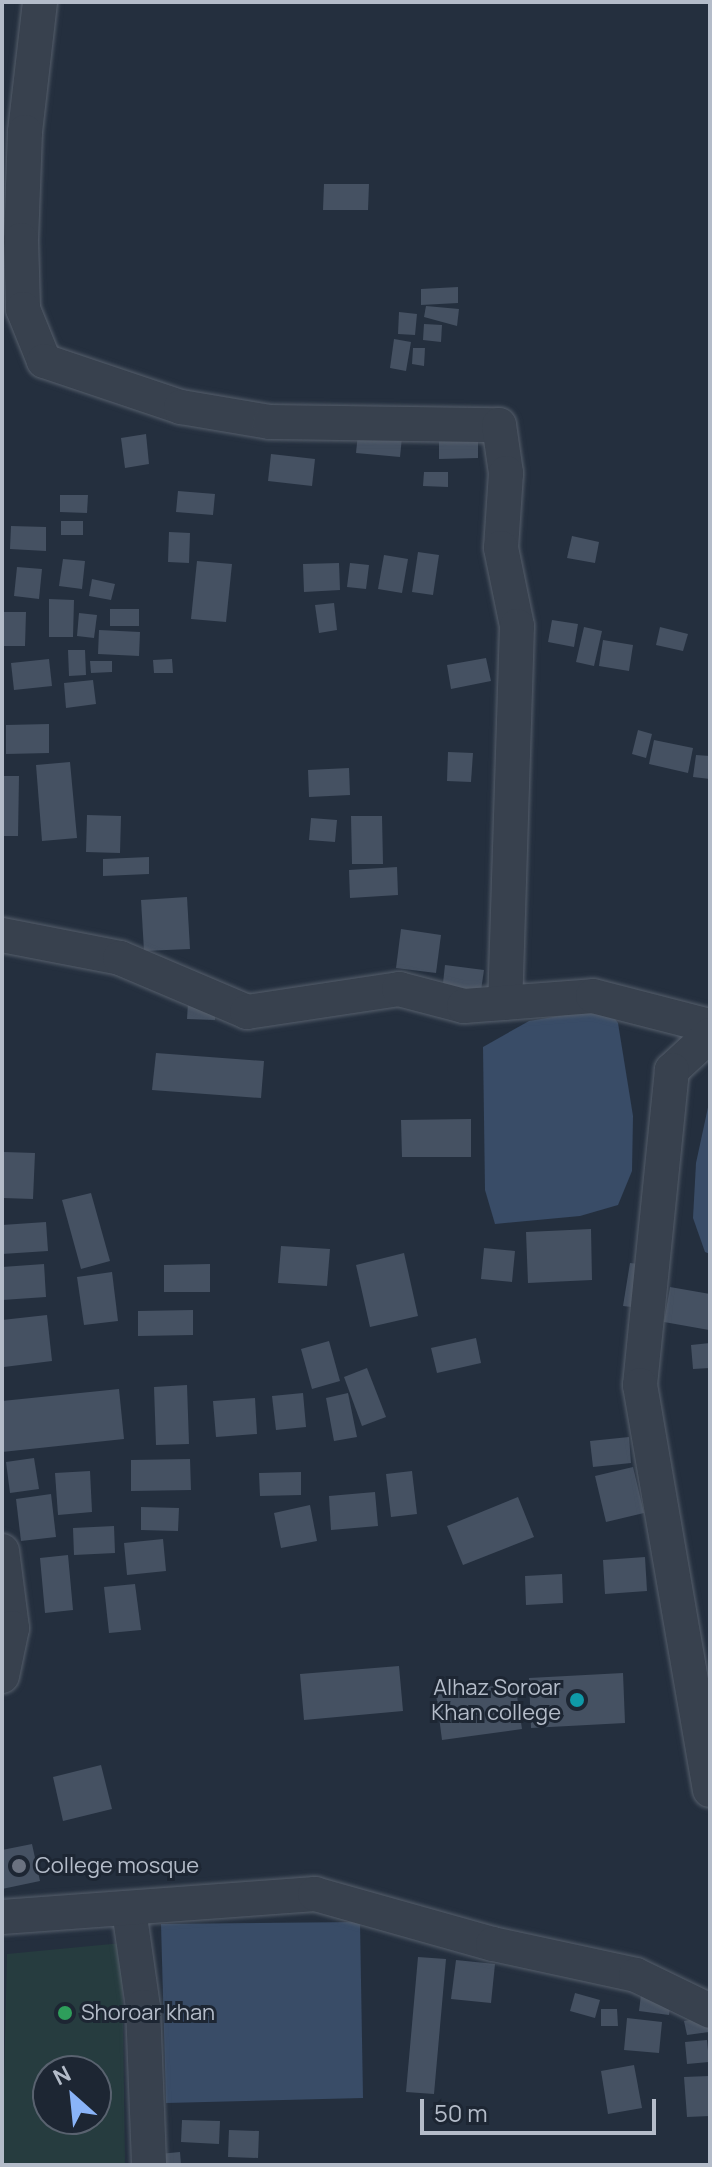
<!DOCTYPE html>
<html>
<head>
<meta charset="utf-8">
<style>
  body { margin:0 }
  #map { position:relative; width:712px; height:2167px; overflow:hidden; background:#242f3e; font-family:Manrope,sans-serif }
  div>[style] { position:absolute }
  .green>* { inset:0; background:#263c3f }
  .water>* { inset:0; background:#394c67 }
  .building>* { inset:0; background:#455162 }
  .roads { filter:drop-shadow(0 0 2px #565f6c) drop-shadow(0 0 2px #565f6c) }
  .minor>* { height:34px; margin:-17px; padding:0 17px; transform-origin:17px; border-radius:17px; background:#38414e }
  .dots>* { width:22px; height:22px; translate:-50% -50%; box-sizing:border-box; border:4px solid #1d2633; border-radius:50% }
  span { translate:-50% -50%; white-space:nowrap; text-align:center; line-height:1.15; -webkit-text-stroke:6px #1d2633; paint-order:stroke }
  .poi-label { font-size:22px; color:#b4bcc9 }
  .right { translate:-100% -50%; text-align:right }
  .left { translate:0 -50%; text-align:left }
  .frame { position:absolute; inset:0; border:4px solid #b4bcc9; pointer-events:none }
  .north { position:absolute; left:32px; top:2055px; width:80px; height:80px; box-sizing:border-box; background:#1d2633; border:2px solid #59626f; border-radius:50%; rotate:333deg; font-size:22px; font-weight:700; line-height:32px; text-align:center; color:#b4bcc9 }
  .north::after { content:''; display:block; margin:auto; width:28px; height:36px; background:#8ab4f8; clip-path:polygon(50% 0,100% 100%,50% 72%,0 100%) }
  .scale { position:absolute; left:420px; top:2099px; width:236px; height:36px; box-sizing:border-box; border:4px solid #b4bcc9; border-top:0; padding-left:10px; font-size:24px; line-height:28px; white-space:nowrap; color:#b4bcc9; -webkit-text-stroke:6px #1d2633; paint-order:stroke }
</style>
</head>
<body>
<div id="map">
  <div class="green">
    <div style="clip-path:polygon(evenodd,122px 1943px,125px 2165px,2px 2165px,7px 1954px,122px 1943px,48px 2071px,96px 2071px,96px 2119px,48px 2119px,48px 2071px)"></div>
  </div>
  <div class="water">
    <div style="clip-path:polygon(607px 1008px,618px 1023px,633px 1116px,632px 1171px,618px 1205px,580px 1216px,495px 1224px,485px 1190px,483px 1047px,529px 1021px)"></div>
    <div style="clip-path:polygon(710px 1098px,710px 1254px,705px 1252px,693px 1218px,696px 1163px)"></div>
    <div style="clip-path:polygon(360px 1922px,363px 2098px,166px 2103px,161px 1924px)"></div>
  </div>
  <div class="building">
    <div style="clip-path:polygon(324px 184px,369px 184px,368px 210px,323px 210px)"></div>
    <div style="clip-path:polygon(458px 287px,458px 303px,421px 305px,421px 289px)"></div>
    <div style="clip-path:polygon(426px 306px,459px 309px,457px 326px,424px 317px)"></div>
    <div style="clip-path:polygon(399px 312px,417px 314px,415px 335px,398px 334px)"></div>
    <div style="clip-path:polygon(424px 324px,442px 325px,441px 342px,423px 340px)"></div>
    <div style="clip-path:polygon(394px 339px,411px 342px,406px 371px,390px 368px)"></div>
    <div style="clip-path:polygon(413px 348px,425px 348px,424px 366px,412px 364px)"></div>
    <div style="clip-path:polygon(358px 433px,402px 437px,400px 457px,356px 453px)"></div>
    <div style="clip-path:polygon(439px 433px,478px 433px,478px 458px,439px 459px)"></div>
    <div style="clip-path:polygon(146px 434px,149px 464px,125px 468px,121px 438px)"></div>
    <div style="clip-path:polygon(271px 454px,315px 459px,312px 486px,268px 481px)"></div>
    <div style="clip-path:polygon(424px 472px,448px 472px,448px 487px,423px 486px)"></div>
    <div style="clip-path:polygon(178px 491px,215px 494px,213px 515px,176px 512px)"></div>
    <div style="clip-path:polygon(60px 495px,88px 495px,87px 513px,60px 512px)"></div>
    <div style="clip-path:polygon(61px 521px,83px 521px,83px 535px,61px 535px)"></div>
    <div style="clip-path:polygon(11px 526px,46px 527px,46px 551px,10px 549px)"></div>
    <div style="clip-path:polygon(169px 532px,190px 533px,189px 563px,168px 562px)"></div>
    <div style="clip-path:polygon(572px 536px,599px 542px,595px 563px,567px 558px)"></div>
    <div style="clip-path:polygon(418px 552px,439px 555px,433px 595px,412px 592px)"></div>
    <div style="clip-path:polygon(384px 555px,408px 559px,402px 593px,378px 589px)"></div>
    <div style="clip-path:polygon(63px 559px,85px 561px,82px 589px,59px 586px)"></div>
    <div style="clip-path:polygon(197px 561px,232px 564px,226px 622px,191px 619px)"></div>
    <div style="clip-path:polygon(339px 563px,340px 590px,304px 592px,303px 564px)"></div>
    <div style="clip-path:polygon(350px 563px,369px 565px,366px 589px,347px 587px)"></div>
    <div style="clip-path:polygon(17px 567px,42px 569px,39px 599px,14px 596px)"></div>
    <div style="clip-path:polygon(92px 579px,115px 584px,111px 600px,89px 596px)"></div>
    <div style="clip-path:polygon(49px 599px,74px 600px,73px 637px,49px 637px)"></div>
    <div style="clip-path:polygon(334px 603px,337px 630px,319px 633px,315px 605px)"></div>
    <div style="clip-path:polygon(110px 609px,139px 609px,139px 626px,110px 626px)"></div>
    <div style="clip-path:polygon(2px 612px,26px 612px,25px 646px,2px 646px)"></div>
    <div style="clip-path:polygon(79px 613px,97px 615px,94px 638px,77px 636px)"></div>
    <div style="clip-path:polygon(552px 620px,578px 624px,574px 647px,548px 642px)"></div>
    <div style="clip-path:polygon(584px 627px,602px 631px,594px 666px,576px 662px)"></div>
    <div style="clip-path:polygon(660px 627px,688px 634px,683px 651px,656px 645px)"></div>
    <div style="clip-path:polygon(99px 630px,140px 632px,139px 656px,98px 654px)"></div>
    <div style="clip-path:polygon(603px 640px,633px 645px,629px 671px,599px 666px)"></div>
    <div style="clip-path:polygon(68px 650px,85px 650px,86px 675px,69px 676px)"></div>
    <div style="clip-path:polygon(486px 658px,491px 681px,451px 689px,447px 665px)"></div>
    <div style="clip-path:polygon(49px 659px,52px 686px,14px 690px,11px 663px)"></div>
    <div style="clip-path:polygon(172px 659px,173px 673px,154px 673px,153px 660px)"></div>
    <div style="clip-path:polygon(90px 661px,112px 661px,112px 672px,91px 673px)"></div>
    <div style="clip-path:polygon(93px 680px,96px 704px,66px 708px,64px 683px)"></div>
    <div style="clip-path:polygon(49px 724px,49px 753px,6px 754px,6px 725px)"></div>
    <div style="clip-path:polygon(638px 730px,652px 734px,646px 758px,632px 754px)"></div>
    <div style="clip-path:polygon(654px 740px,693px 748px,688px 773px,649px 764px)"></div>
    <div style="clip-path:polygon(448px 752px,473px 753px,471px 782px,447px 781px)"></div>
    <div style="clip-path:polygon(696px 755px,710px 756px,710px 779px,693px 777px)"></div>
    <div style="clip-path:polygon(70px 762px,77px 838px,42px 841px,36px 765px)"></div>
    <div style="clip-path:polygon(349px 768px,350px 795px,309px 797px,308px 770px)"></div>
    <div style="clip-path:polygon(2px 776px,19px 776px,18px 836px,2px 836px)"></div>
    <div style="clip-path:polygon(87px 815px,121px 816px,120px 853px,86px 852px)"></div>
    <div style="clip-path:polygon(351px 816px,382px 816px,383px 864px,352px 864px)"></div>
    <div style="clip-path:polygon(311px 818px,337px 820px,335px 842px,309px 840px)"></div>
    <div style="clip-path:polygon(149px 857px,149px 874px,103px 876px,103px 859px)"></div>
    <div style="clip-path:polygon(397px 867px,398px 895px,350px 898px,349px 870px)"></div>
    <div style="clip-path:polygon(187px 897px,190px 949px,144px 951px,141px 900px)"></div>
    <div style="clip-path:polygon(401px 929px,441px 935px,436px 973px,396px 968px)"></div>
    <div style="clip-path:polygon(445px 965px,484px 970px,480px 997px,442px 992px)"></div>
    <div style="clip-path:polygon(188px 1003px,216px 1004px,215px 1020px,187px 1019px)"></div>
    <div style="clip-path:polygon(156px 1053px,264px 1061px,261px 1098px,152px 1090px)"></div>
    <div style="clip-path:polygon(471px 1119px,471px 1157px,402px 1157px,401px 1120px)"></div>
    <div style="clip-path:polygon(4px 1152px,35px 1153px,33px 1199px,3px 1198px)"></div>
    <div style="clip-path:polygon(91px 1193px,110px 1261px,81px 1269px,62px 1200px)"></div>
    <div style="clip-path:polygon(46px 1222px,48px 1251px,2px 1254px,2px 1225px)"></div>
    <div style="clip-path:polygon(591px 1229px,592px 1280px,528px 1283px,526px 1232px)"></div>
    <div style="clip-path:polygon(281px 1246px,330px 1249px,327px 1286px,278px 1283px)"></div>
    <div style="clip-path:polygon(484px 1248px,515px 1251px,512px 1282px,481px 1279px)"></div>
    <div style="clip-path:polygon(404px 1253px,418px 1316px,370px 1327px,356px 1265px)"></div>
    <div style="clip-path:polygon(630px 1263px,647px 1265px,640px 1308px,623px 1306px)"></div>
    <div style="clip-path:polygon(44px 1264px,46px 1297px,2px 1300px,2px 1267px)"></div>
    <div style="clip-path:polygon(210px 1264px,210px 1292px,164px 1292px,164px 1265px)"></div>
    <div style="clip-path:polygon(112px 1272px,118px 1321px,84px 1325px,77px 1277px)"></div>
    <div style="clip-path:polygon(670px 1287px,710px 1294px,709px 1330px,664px 1322px)"></div>
    <div style="clip-path:polygon(193px 1310px,193px 1335px,138px 1336px,138px 1311px)"></div>
    <div style="clip-path:polygon(47px 1315px,52px 1361px,4px 1367px,2px 1320px)"></div>
    <div style="clip-path:polygon(476px 1338px,481px 1363px,437px 1373px,431px 1348px)"></div>
    <div style="clip-path:polygon(329px 1341px,340px 1381px,312px 1389px,301px 1349px)"></div>
    <div style="clip-path:polygon(710px 1343px,710px 1368px,693px 1369px,691px 1345px)"></div>
    <div style="clip-path:polygon(367px 1368px,386px 1417px,362px 1426px,344px 1377px)"></div>
    <div style="clip-path:polygon(187px 1385px,189px 1444px,156px 1445px,154px 1387px)"></div>
    <div style="clip-path:polygon(119px 1389px,124px 1439px,2px 1452px,2px 1401px)"></div>
    <div style="clip-path:polygon(303px 1393px,306px 1427px,276px 1430px,272px 1396px)"></div>
    <div style="clip-path:polygon(348px 1393px,357px 1437px,334px 1441px,326px 1398px)"></div>
    <div style="clip-path:polygon(255px 1398px,257px 1434px,216px 1437px,213px 1401px)"></div>
    <div style="clip-path:polygon(629px 1437px,631px 1463px,593px 1467px,590px 1441px)"></div>
    <div style="clip-path:polygon(34px 1458px,39px 1489px,10px 1493px,6px 1462px)"></div>
    <div style="clip-path:polygon(190px 1459px,191px 1490px,131px 1491px,131px 1460px)"></div>
    <div style="clip-path:polygon(633px 1467px,644px 1513px,606px 1522px,595px 1476px)"></div>
    <div style="clip-path:polygon(90px 1471px,92px 1512px,58px 1515px,55px 1473px)"></div>
    <div style="clip-path:polygon(412px 1471px,417px 1514px,391px 1517px,386px 1474px)"></div>
    <div style="clip-path:polygon(301px 1472px,301px 1495px,260px 1496px,259px 1473px)"></div>
    <div style="clip-path:polygon(375px 1492px,378px 1526px,331px 1530px,329px 1496px)"></div>
    <div style="clip-path:polygon(51px 1494px,56px 1537px,21px 1541px,16px 1499px)"></div>
    <div style="clip-path:polygon(518px 1497px,534px 1537px,463px 1565px,447px 1526px)"></div>
    <div style="clip-path:polygon(310px 1505px,317px 1541px,281px 1548px,274px 1513px)"></div>
    <div style="clip-path:polygon(141px 1507px,179px 1508px,178px 1531px,141px 1530px)"></div>
    <div style="clip-path:polygon(114px 1526px,115px 1553px,74px 1555px,73px 1528px)"></div>
    <div style="clip-path:polygon(163px 1539px,166px 1571px,127px 1575px,124px 1543px)"></div>
    <div style="clip-path:polygon(68px 1555px,73px 1610px,45px 1613px,40px 1558px)"></div>
    <div style="clip-path:polygon(645px 1557px,647px 1591px,605px 1594px,603px 1560px)"></div>
    <div style="clip-path:polygon(562px 1574px,563px 1603px,526px 1605px,525px 1576px)"></div>
    <div style="clip-path:polygon(135px 1584px,141px 1630px,109px 1633px,104px 1587px)"></div>
    <div style="clip-path:polygon(399px 1666px,403px 1711px,304px 1720px,300px 1674px)"></div>
    <div style="clip-path:polygon(623px 1673px,625px 1723px,531px 1728px,529px 1678px)"></div>
    <div style="clip-path:polygon(515px 1683px,522px 1729px,442px 1740px,436px 1694px)"></div>
    <div style="clip-path:polygon(101px 1765px,112px 1809px,63px 1821px,53px 1777px)"></div>
    <div style="clip-path:polygon(32px 1844px,40px 1881px,2px 1889px,2px 1850px)"></div>
    <div style="clip-path:polygon(418px 1957px,446px 1959px,434px 2094px,406px 2092px)"></div>
    <div style="clip-path:polygon(456px 1960px,495px 1964px,491px 2003px,451px 1999px)"></div>
    <div style="clip-path:polygon(575px 1993px,600px 2000px,595px 2018px,570px 2011px)"></div>
    <div style="clip-path:polygon(641px 1995px,671px 2000px,669px 2015px,639px 2011px)"></div>
    <div style="clip-path:polygon(601px 2009px,617px 2009px,618px 2026px,601px 2026px)"></div>
    <div style="clip-path:polygon(707px 2017px,709px 2032px,687px 2035px,684px 2021px)"></div>
    <div style="clip-path:polygon(627px 2018px,662px 2022px,659px 2053px,624px 2050px)"></div>
    <div style="clip-path:polygon(707px 2040px,709px 2062px,687px 2064px,685px 2042px)"></div>
    <div style="clip-path:polygon(634px 2065px,642px 2108px,608px 2114px,601px 2071px)"></div>
    <div style="clip-path:polygon(709px 2076px,710px 2116px,687px 2117px,684px 2077px)"></div>
    <div style="clip-path:polygon(182px 2120px,220px 2121px,219px 2144px,181px 2142px)"></div>
    <div style="clip-path:polygon(229px 2130px,259px 2131px,258px 2158px,228px 2157px)"></div>
    <div style="clip-path:polygon(180px 2152px,181px 2165px,160px 2165px,159px 2154px)"></div>
  </div>
  <div class="roads">
    <div class="minor">
      <div style="left:40px;top:2px;width:131px;rotate:96.6deg"></div>
      <div style="left:25px;top:132px;width:108px;rotate:92.1deg"></div>
      <div style="left:21px;top:240px;width:69px;rotate:88.3deg"></div>
      <div style="left:23px;top:309px;width:56px;rotate:68deg"></div>
      <div style="left:44px;top:361px;width:145px;rotate:18.6deg"></div>
      <div style="left:181px;top:407px;width:90px;rotate:9.6deg"></div>
      <div style="left:270px;top:422px;width:229px;rotate:0.8deg"></div>
      <div style="left:499px;top:425px;width:49px;rotate:81.7deg"></div>
      <div style="left:506px;top:473px;width:75px;rotate:93.8deg"></div>
      <div style="left:501px;top:548px;width:80px;rotate:78.4deg"></div>
      <div style="left:517px;top:626px;width:377px;rotate:91.8deg"></div>
      <div style="left:2px;top:935px;width:120px;rotate:11deg"></div>
      <div style="left:120px;top:958px;width:138px;rotate:23deg"></div>
      <div style="left:247px;top:1012px;width:154px;rotate:-8.6deg"></div>
      <div style="left:399px;top:989px;width:67px;rotate:14.7deg"></div>
      <div style="left:464px;top:1006px;width:129px;rotate:-4.4deg"></div>
      <div style="left:593px;top:996px;width:121px;rotate:14.4deg"></div>
      <div style="left:710px;top:1035px;width:52px;rotate:137.4deg"></div>
      <div style="left:672px;top:1070px;width:317px;rotate:95.8deg"></div>
      <div style="left:640px;top:1385px;width:411px;rotate:80.2deg"></div>
      <div style="left:2px;top:1551px;width:78px;rotate:82.6deg"></div>
      <div style="left:12px;top:1628px;width:49px;rotate:101.8deg"></div>
      <div style="left:129px;top:1910px;width:98px;rotate:81.8deg"></div>
      <div style="left:143px;top:2007px;width:158px;rotate:87.8deg"></div>
      <div style="left:2px;top:1917px;width:314px;rotate:-4.2deg"></div>
      <div style="left:315px;top:1894px;width:185px;rotate:15.7deg"></div>
      <div style="left:493px;top:1944px;width:146px;rotate:12.2deg"></div>
      <div style="left:636px;top:1975px;width:82px;rotate:25.9deg"></div>
    </div>
  </div>
  <div class="dots">
    <div style="left:577px;top:1700px;background:#0f9aa8"></div>
    <div style="left:19px;top:1866px;background:#6b7280"></div>
    <div style="left:65px;top:2013px;background:#2e9e5b"></div>
  </div>
  <div class="poi-label">
    <span class="right" style="left:561px;top:1700px">Alhaz Soroar<br>Khan college</span>
    <span class="left" style="left:35px;top:1866px">College mosque</span>
    <span class="left" style="left:81px;top:2013px">Shoroar khan</span>
  </div>
  <div class="frame"></div>
  <div class="north">N</div>
  <div class="scale">50 m</div>
</div>
</body>
</html>
